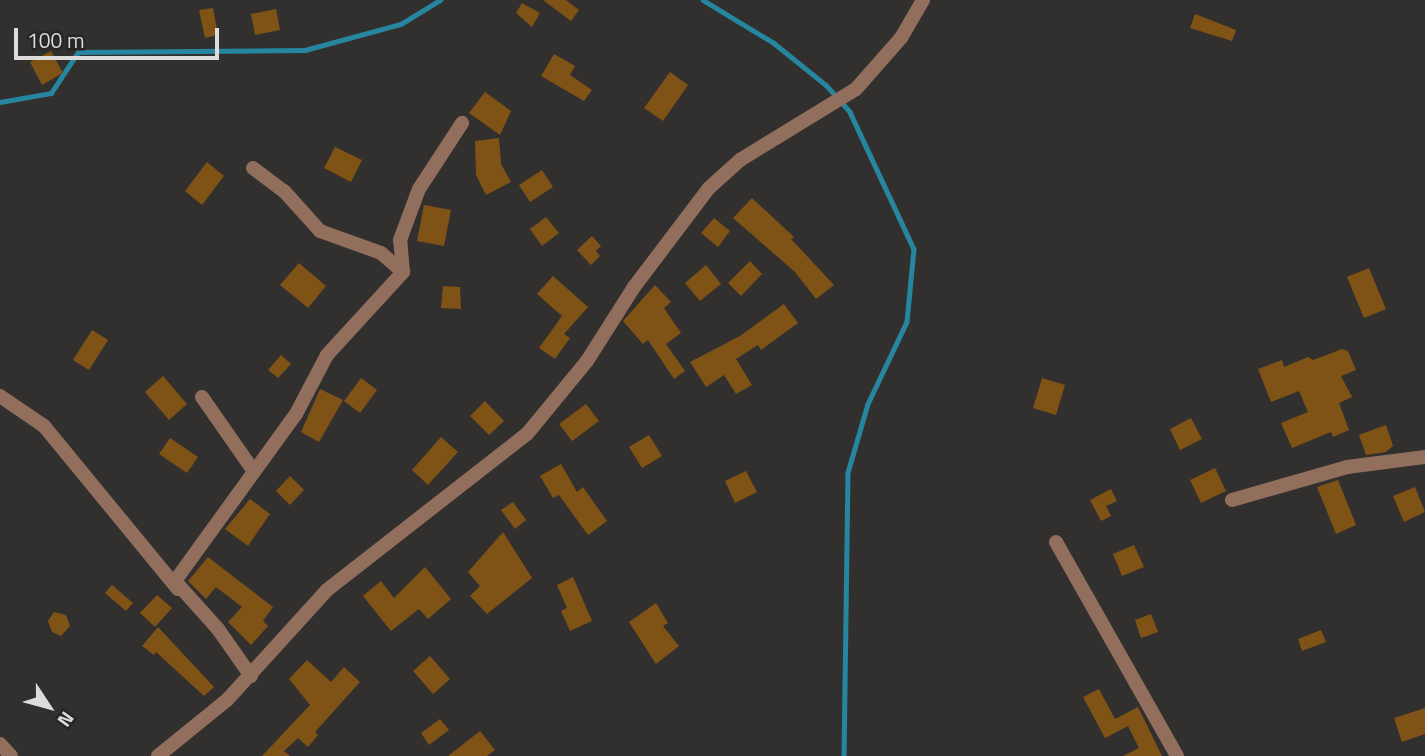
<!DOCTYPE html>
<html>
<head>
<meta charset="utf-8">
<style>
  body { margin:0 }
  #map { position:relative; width:1425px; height:756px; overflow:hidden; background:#32302e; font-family:"Titillium Web",sans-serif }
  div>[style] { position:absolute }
  .stream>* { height:4.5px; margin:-2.25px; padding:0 2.25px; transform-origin:2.25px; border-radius:2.25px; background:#2686a0 }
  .building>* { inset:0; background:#7f5216 }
  .minor>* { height:14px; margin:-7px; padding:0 7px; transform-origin:7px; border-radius:7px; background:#926e5d }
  span { translate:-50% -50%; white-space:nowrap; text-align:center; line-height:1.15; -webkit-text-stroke:6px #282624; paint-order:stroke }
  .north { position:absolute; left:14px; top:672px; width:70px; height:70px; -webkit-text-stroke:5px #282624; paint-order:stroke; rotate:126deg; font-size:19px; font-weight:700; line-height:28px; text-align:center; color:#dddcda }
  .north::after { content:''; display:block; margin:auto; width:24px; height:32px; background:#dddcda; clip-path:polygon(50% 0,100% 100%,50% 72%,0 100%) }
  .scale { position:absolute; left:14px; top:28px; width:205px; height:32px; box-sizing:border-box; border:4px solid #dddcda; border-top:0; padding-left:9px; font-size:21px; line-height:24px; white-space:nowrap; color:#dddcda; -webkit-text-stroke:5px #282624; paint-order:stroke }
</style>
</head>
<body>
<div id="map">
  <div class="stream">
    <div style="left:703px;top:0;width:83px;rotate:31.2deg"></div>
    <div style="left:774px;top:43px;width:67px;rotate:38.9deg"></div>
    <div style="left:826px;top:85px;width:36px;rotate:48deg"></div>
    <div style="left:850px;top:112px;width:151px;rotate:65deg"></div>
    <div style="left:914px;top:249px;width:73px;rotate:95.5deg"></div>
    <div style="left:907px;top:322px;width:91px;rotate:115.4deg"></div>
    <div style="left:868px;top:404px;width:72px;rotate:106.2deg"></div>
    <div style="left:848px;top:473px;width:283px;rotate:90.8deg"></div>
    <div style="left:0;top:102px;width:52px;rotate:-10deg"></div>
    <div style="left:51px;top:93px;width:49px;rotate:-56.6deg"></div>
    <div style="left:78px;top:52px;width:227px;rotate:-0.5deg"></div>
    <div style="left:305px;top:50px;width:99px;rotate:-15.2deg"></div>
    <div style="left:401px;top:24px;width:46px;rotate:-31.6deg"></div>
  </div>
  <div class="building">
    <div style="clip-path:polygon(543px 0,566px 0,579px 10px,571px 21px)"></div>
    <div style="clip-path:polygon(522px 3px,540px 13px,532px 27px,516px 13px)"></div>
    <div style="clip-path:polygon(213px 8px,218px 35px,205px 38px,199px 10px)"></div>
    <div style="clip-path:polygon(276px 9px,280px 30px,255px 35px,251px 14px)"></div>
    <div style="clip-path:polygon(1195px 14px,1236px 30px,1232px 41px,1190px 28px)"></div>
    <div style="clip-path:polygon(51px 51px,63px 73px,42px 85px,30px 62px)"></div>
    <div style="clip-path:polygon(554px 54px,575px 66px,570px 75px,592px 90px,584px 101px,541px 76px)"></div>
    <div style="clip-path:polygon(670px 72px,688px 85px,663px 121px,644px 108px)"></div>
    <div style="clip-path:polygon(485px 92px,511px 111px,500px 135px,469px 113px)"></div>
    <div style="clip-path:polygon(499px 138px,501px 164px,511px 182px,486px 195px,476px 175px,475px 141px)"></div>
    <div style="clip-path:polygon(335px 147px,362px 160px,351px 182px,324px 168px)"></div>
    <div style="clip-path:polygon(207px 162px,224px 176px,202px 205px,185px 191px)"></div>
    <div style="clip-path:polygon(542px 170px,553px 187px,530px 202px,519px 185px)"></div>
    <div style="clip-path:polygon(752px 198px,794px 237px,791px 239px,834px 285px,816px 299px,795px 272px,733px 218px)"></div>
    <div style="clip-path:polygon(424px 205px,451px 210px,444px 246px,417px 241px)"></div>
    <div style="clip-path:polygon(546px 217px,559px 233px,542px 246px,530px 229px)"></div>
    <div style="clip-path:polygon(714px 218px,730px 231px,718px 247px,701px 233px)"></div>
    <div style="clip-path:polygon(592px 236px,601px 246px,596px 251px,600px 256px,591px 265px,577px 250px)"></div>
    <div style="clip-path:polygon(750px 261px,762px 274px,741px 296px,728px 283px)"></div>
    <div style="clip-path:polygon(299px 263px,326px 286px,308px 308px,280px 285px)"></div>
    <div style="clip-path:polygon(706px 265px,721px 284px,700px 301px,685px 283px)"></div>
    <div style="clip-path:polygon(1369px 268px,1386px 309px,1364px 318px,1347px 277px)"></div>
    <div style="clip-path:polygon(553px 276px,588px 307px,564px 334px,570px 338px,555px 359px,539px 348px,562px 316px,537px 294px)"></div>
    <div style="clip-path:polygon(655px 285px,671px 302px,664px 308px,681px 333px,666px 344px,685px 371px,674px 379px,648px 340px,643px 344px,623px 321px)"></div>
    <div style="clip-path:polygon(443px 286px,460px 287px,461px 309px,441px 308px)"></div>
    <div style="clip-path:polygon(784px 304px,798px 323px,761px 350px,758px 345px,736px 359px,752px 385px,736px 394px,724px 375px,706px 387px,690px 362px,740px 336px)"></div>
    <div style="clip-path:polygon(92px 330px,108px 340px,89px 370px,73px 360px)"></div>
    <div style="clip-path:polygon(1342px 349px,1348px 351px,1356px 370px,1341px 376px,1352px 397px,1339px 403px,1349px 430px,1333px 437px,1331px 432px,1292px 448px,1281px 423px,1308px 412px,1299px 391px,1271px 402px,1258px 369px,1282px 360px,1284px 367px,1308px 357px,1313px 360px)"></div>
    <div style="clip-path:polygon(281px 355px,291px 364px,278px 378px,268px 370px)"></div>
    <div style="clip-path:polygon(163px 376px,187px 404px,169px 420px,145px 392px)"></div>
    <div style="clip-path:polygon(361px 378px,377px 390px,360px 413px,344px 401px)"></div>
    <div style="clip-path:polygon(1042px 378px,1065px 385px,1056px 415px,1033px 408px)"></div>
    <div style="clip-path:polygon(320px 389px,343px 400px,319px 442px,301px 432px)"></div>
    <div style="clip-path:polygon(485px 401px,504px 421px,489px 435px,470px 416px)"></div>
    <div style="clip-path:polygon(586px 404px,599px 421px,572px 441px,559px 424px)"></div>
    <div style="clip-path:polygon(1191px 418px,1202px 439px,1180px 450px,1170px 429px)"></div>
    <div style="clip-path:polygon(1386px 425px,1393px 446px,1386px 452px,1366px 455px,1359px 435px)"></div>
    <div style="clip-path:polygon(649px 435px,662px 456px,642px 468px,629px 447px)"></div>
    <div style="clip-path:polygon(441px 437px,458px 452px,428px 485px,412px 470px)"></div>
    <div style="clip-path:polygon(170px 438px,198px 457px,187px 473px,159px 454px)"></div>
    <div style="clip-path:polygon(561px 464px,577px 492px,583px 487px,607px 521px,588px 535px,559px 495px,553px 498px,540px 476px)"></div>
    <div style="clip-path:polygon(1215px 468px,1226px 491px,1201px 503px,1190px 480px)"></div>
    <div style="clip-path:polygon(746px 471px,757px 492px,735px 503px,725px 481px)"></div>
    <div style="clip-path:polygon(290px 476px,304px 490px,290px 505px,276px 491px)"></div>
    <div style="clip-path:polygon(1338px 480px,1356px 525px,1336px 534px,1317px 487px)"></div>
    <div style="clip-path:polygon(1415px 487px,1425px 512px,1404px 522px,1393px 496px)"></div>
    <div style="clip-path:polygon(1111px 489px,1117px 501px,1106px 506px,1111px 516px,1101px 521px,1090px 500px)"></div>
    <div style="clip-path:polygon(250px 499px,270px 514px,248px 546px,225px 529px)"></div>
    <div style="clip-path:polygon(513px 502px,526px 520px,515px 529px,501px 510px)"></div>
    <div style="clip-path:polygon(503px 532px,532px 578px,487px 614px,470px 596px,480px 586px,468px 572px)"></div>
    <div style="clip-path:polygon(1134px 545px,1144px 567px,1122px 576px,1113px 554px)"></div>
    <div style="clip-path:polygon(208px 557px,273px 607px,263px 621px,268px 626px,251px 645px,228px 622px,242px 607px,216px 587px,206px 599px,188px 581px)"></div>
    <div style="clip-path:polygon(425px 567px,451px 599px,428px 619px,419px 609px,391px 631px,363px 596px,381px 581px,394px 598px)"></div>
    <div style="clip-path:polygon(573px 577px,592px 621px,570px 631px,561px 611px,567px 608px,557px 585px)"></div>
    <div style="clip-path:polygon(112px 585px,133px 603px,126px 611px,105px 593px)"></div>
    <div style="clip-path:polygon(157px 595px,172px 608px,155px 627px,140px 613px)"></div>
    <div style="clip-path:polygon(656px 603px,668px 623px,663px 626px,679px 646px,656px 664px,629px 622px)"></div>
    <div style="clip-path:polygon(54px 612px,66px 615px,70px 626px,61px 636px,52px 632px,48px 621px)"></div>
    <div style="clip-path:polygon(1151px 614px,1158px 632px,1141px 638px,1135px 620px)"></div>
    <div style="clip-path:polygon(158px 627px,214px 687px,204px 696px,156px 652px,154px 655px,142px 646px)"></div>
    <div style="clip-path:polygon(1321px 630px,1326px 642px,1302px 651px,1298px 639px)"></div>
    <div style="clip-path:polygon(430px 656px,450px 679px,433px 694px,413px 671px)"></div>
    <div style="clip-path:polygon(307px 660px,331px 682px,344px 667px,360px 682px,315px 732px,318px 735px,308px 747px,298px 738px,284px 751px,290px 756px,262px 756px,310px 705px,289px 679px)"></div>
    <div style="clip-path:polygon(1099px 689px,1115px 719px,1138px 707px,1162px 756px,1123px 756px,1139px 748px,1128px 726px,1105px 738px,1083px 697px)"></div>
    <div style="clip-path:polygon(1425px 708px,1425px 734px,1402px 742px,1394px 718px)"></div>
    <div style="clip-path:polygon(440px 719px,449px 730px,429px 745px,421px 733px)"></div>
    <div style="clip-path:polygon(480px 731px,495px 750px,487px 756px,448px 756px)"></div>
  </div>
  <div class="minor">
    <div style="left:253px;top:168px;width:39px;rotate:37deg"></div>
    <div style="left:284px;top:191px;width:54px;rotate:48deg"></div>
    <div style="left:320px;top:231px;width:65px;rotate:19.8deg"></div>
    <div style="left:381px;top:253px;width:29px;rotate:41deg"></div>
    <div style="left:0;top:396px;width:53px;rotate:34.3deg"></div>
    <div style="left:44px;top:426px;width:211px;rotate:50.6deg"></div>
    <div style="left:202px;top:397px;width:89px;rotate:55.1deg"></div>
    <div style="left:1232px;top:500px;width:120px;rotate:-16deg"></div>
    <div style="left:1347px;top:467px;width:79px;rotate:-7.3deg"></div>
    <div style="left:1056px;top:542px;width:246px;rotate:60.5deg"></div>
    <div style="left:251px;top:676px;width:57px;rotate:-125.1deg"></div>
    <div style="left:218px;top:629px;width:64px;rotate:-131.9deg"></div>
    <div style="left:175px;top:581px;width:206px;rotate:-54.1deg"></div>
    <div style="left:296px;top:414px;width:67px;rotate:-62.3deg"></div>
    <div style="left:327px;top:355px;width:113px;rotate:-47.5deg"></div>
    <div style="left:403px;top:272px;width:32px;rotate:-95deg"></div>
    <div style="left:400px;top:240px;width:54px;rotate:-69.6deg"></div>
    <div style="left:419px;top:189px;width:79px;rotate:-56.9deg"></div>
    <div style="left:0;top:744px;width:16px;rotate:47deg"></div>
    <div style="left:158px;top:756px;width:89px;rotate:-39.1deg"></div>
    <div style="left:227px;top:700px;width:149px;rotate:-47.7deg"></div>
    <div style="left:327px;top:590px;width:254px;rotate:-38deg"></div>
    <div style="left:527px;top:434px;width:94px;rotate:-50.6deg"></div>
    <div style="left:587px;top:361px;width:88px;rotate:-57.6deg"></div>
    <div style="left:634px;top:287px;width:124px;rotate:-52.9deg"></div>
    <div style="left:709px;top:188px;width:42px;rotate:-42.1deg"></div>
    <div style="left:740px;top:160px;width:136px;rotate:-31.5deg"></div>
    <div style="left:856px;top:89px;width:68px;rotate:-48.6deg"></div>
    <div style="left:901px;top:38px;width:44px;rotate:-59.9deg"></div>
  </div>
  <div class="north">N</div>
  <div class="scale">100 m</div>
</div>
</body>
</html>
